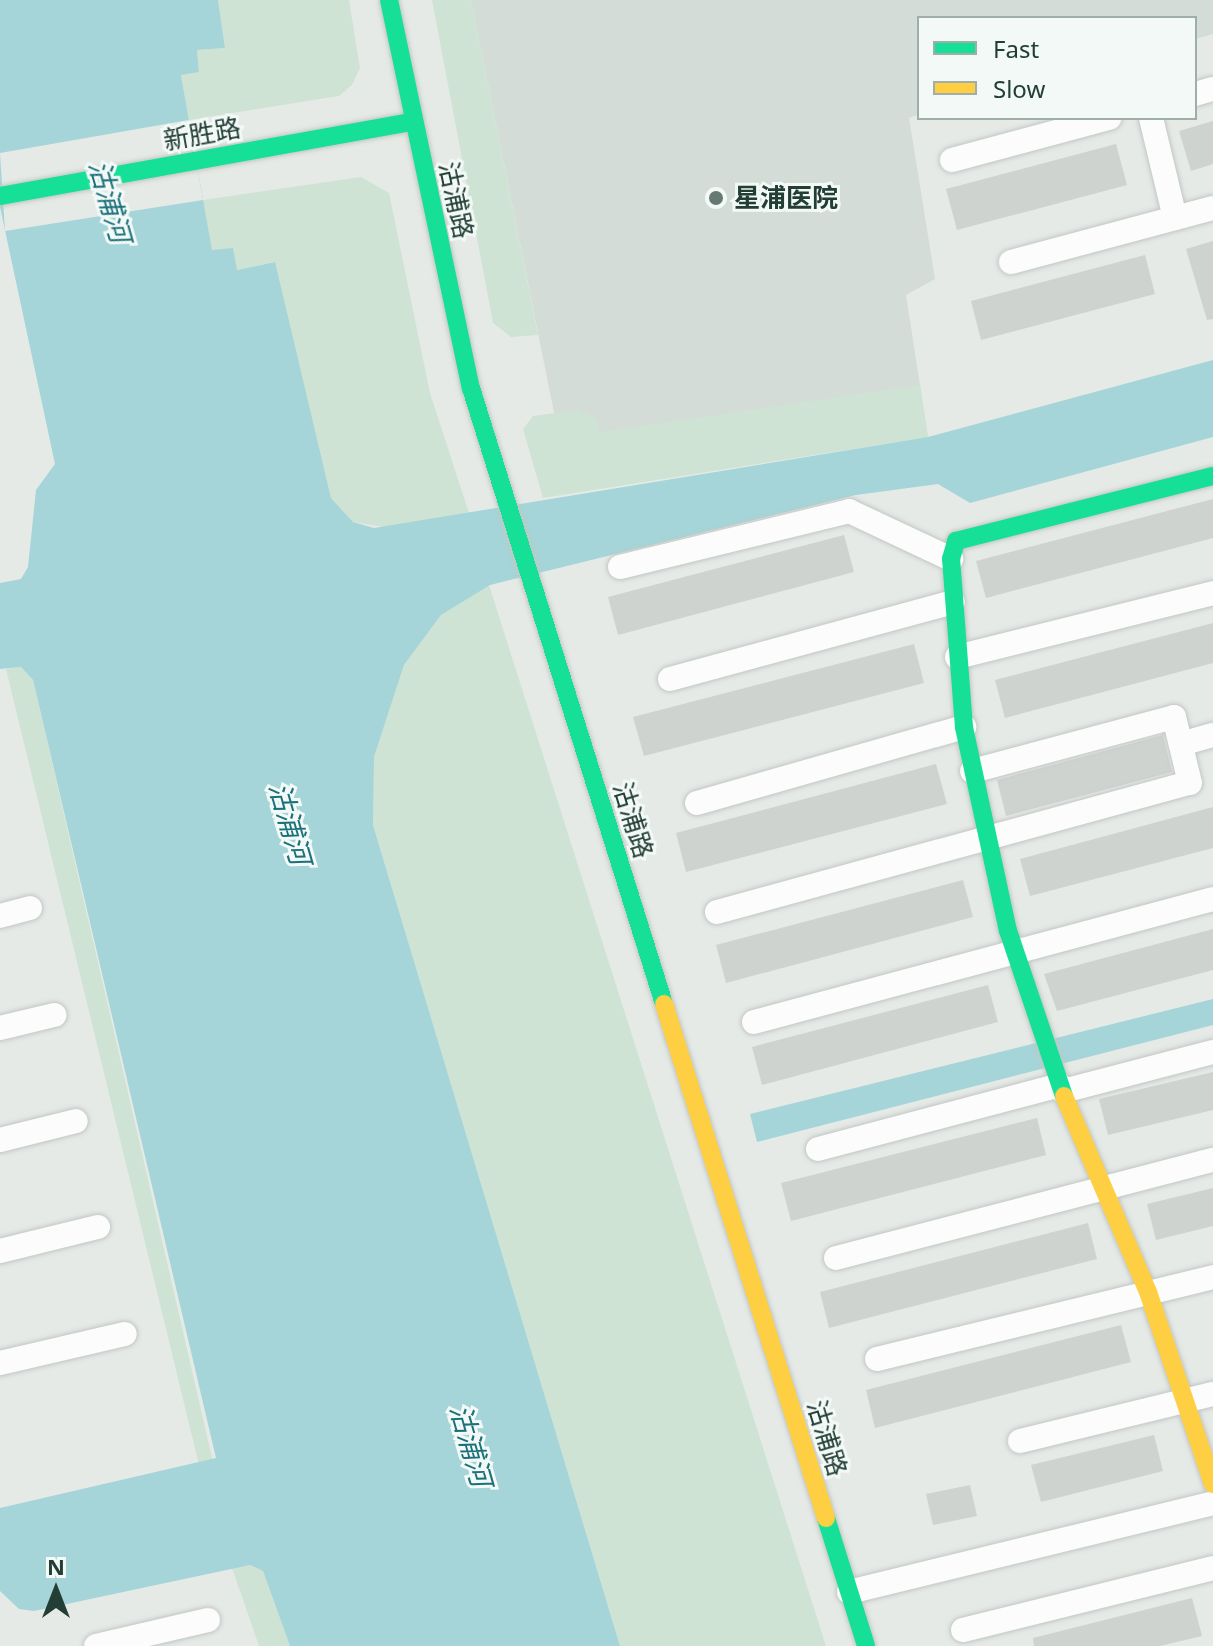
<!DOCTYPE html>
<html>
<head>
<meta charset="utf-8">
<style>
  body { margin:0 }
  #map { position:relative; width:1213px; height:1646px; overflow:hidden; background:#e5eae7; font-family:"Noto Sans","Noto Sans SC",sans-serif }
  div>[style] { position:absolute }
  .built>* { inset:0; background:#d3dcd7 }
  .green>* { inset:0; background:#cee3d3 }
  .water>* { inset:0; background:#a5d5d8 }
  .pier>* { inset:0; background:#e5eae7 }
  .building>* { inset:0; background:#ced3d0 }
  .roads { filter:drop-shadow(0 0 2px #c2c7c4) drop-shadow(0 0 2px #c2c7c4) }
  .street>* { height:24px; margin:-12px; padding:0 12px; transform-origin:12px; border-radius:12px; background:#fbfcfb }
  .fast>* { height:18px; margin:-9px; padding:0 9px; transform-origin:9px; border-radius:9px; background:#16e098 }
  .slow>* { height:18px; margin:-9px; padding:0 9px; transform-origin:9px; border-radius:9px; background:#ffcf43 }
  .dots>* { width:22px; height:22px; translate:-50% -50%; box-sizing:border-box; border:4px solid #f3f9f6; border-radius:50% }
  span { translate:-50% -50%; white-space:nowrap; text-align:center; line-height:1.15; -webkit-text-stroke:6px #f3f9f6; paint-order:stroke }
  .street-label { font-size:26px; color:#223e35 }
  .poi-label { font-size:26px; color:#223e35; font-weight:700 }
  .left { translate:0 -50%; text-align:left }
  .water-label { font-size:28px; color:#1b717b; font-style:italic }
  .legend { position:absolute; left:917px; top:16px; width:280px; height:104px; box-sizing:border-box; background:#f3f9f6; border:2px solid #9faea9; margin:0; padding:10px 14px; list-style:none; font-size:24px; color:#223e35 }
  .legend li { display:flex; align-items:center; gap:16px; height:40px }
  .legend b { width:40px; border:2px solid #9faea9 }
  .north { position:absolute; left:16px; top:1550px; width:80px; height:80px; -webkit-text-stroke:6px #f3f9f6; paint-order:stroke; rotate:0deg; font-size:22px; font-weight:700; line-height:32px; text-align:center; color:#223e35 }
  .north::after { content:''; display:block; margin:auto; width:28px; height:36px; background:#223e35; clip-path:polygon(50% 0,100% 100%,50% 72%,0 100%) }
</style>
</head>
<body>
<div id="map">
  <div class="built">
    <div style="clip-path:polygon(471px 0,1213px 0,1213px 34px,1195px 39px,1195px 18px,919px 18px,919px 114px,909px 118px,935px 279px,906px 295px,928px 437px,570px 492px)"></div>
  </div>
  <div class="green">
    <div style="clip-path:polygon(218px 0,349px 0,360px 68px,352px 85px,339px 96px,189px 120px,181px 74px,199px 72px,197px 50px,225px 48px)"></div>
    <div style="clip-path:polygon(432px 0,471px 0,538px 335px,511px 337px,493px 323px)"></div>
    <div style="clip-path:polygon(361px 177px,389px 193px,430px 393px,469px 513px,396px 529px,353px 522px,331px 498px,274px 262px,237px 270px,212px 251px,203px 200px)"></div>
    <div style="clip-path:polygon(920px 385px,928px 437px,543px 498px,523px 429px,533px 416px,577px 410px,596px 418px,600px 432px)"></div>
    <div style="clip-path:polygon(489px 585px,826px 1646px,620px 1646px,373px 825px,374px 757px,404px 665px,441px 615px)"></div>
    <div style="clip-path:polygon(21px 667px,33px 680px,213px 1462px,199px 1465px,6px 669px)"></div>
    <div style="clip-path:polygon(250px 1565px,263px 1571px,290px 1646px,259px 1646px,232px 1568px)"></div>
  </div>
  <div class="water">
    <div style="clip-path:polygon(0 0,218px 0,225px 48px,197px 50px,199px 72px,181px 75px,212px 250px,233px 248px,237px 270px,275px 262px,331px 498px,353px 522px,374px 528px,928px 437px,1213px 360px,1213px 437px,970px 503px,938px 484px,856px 495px,490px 585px,441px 615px,404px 665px,374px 757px,373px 825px,620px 1646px,290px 1646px,263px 1571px,250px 1565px,34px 1611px,19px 1609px,0 1591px,0 1508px,216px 1458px,33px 680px,21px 667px,0 669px,0 583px,21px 579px,28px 567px,36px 490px,55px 464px,0 207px)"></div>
    <div style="clip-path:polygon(1213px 999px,1213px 1025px,757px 1142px,750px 1114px)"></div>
  </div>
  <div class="pier">
    <div style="clip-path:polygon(189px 120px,203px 200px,5px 231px,0 153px)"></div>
  </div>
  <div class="building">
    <div style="clip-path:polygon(1213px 121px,1213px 164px,1191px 171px,1179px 131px)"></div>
    <div style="clip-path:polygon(1116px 144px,1127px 185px,957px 230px,946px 189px)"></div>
    <div style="clip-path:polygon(1213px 241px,1213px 319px,1207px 320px,1186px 249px)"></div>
    <div style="clip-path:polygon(1145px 255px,1155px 294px,981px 340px,971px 301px)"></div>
    <div style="clip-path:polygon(1213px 499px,1213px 538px,986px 598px,976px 561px)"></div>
    <div style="clip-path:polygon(844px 535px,854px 572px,618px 635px,608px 597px)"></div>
    <div style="clip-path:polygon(1213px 623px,1213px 663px,1005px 718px,995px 680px)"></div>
    <div style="clip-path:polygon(914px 644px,924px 683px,644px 756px,633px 717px)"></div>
    <div style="clip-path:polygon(1163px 735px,1172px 772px,1006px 816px,997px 780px)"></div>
    <div style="clip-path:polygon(936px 764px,947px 804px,686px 872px,676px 833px)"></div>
    <div style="clip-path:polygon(1213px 807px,1213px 848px,1030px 896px,1020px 859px)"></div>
    <div style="clip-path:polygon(963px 880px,973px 917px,726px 983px,716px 945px)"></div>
    <div style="clip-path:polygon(1213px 929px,1213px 970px,1057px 1011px,1044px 974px)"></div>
    <div style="clip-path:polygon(988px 985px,998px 1022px,762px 1085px,752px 1047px)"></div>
    <div style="clip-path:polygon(1213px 1072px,1213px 1110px,1108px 1135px,1099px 1099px)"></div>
    <div style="clip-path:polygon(1037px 1118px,1046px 1155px,791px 1221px,781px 1183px)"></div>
    <div style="clip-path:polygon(1213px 1188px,1213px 1226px,1156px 1240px,1147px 1204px)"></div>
    <div style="clip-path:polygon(1088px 1223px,1097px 1259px,829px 1328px,820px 1292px)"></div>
    <div style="clip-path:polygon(1121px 1325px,1131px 1362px,875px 1428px,866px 1390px)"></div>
    <div style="clip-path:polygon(1154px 1435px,1163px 1471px,1041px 1502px,1031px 1465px)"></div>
    <div style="clip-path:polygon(970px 1485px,977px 1516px,933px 1525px,926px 1494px)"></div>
    <div style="clip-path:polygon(1192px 1598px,1202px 1636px,1160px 1646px,1034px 1646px,1033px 1638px)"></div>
  </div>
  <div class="roads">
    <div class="street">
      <div style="left:1195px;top:94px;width:19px;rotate:-16deg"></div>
      <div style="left:1151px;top:118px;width:103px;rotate:76.5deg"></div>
      <div style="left:952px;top:160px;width:163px;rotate:-15deg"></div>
      <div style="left:1011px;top:262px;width:209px;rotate:-15deg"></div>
      <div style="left:620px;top:567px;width:236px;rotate:-13.7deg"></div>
      <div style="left:849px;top:511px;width:113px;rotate:25.2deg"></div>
      <div style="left:957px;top:657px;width:264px;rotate:-14deg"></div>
      <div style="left:670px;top:679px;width:293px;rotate:-15.2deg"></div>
      <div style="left:1181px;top:744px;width:33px;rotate:-16deg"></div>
      <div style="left:697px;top:803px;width:278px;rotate:-15.9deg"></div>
      <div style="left:717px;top:912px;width:490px;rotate:-15.3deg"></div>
      <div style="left:1190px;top:783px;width:68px;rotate:-103.6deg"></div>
      <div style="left:1174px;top:717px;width:209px;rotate:165deg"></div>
      <div style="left:0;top:916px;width:31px;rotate:-15deg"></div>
      <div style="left:754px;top:1022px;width:475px;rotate:-15deg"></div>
      <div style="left:0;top:1028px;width:56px;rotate:-13.5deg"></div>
      <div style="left:1063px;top:1091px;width:155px;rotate:-14.6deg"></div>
      <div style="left:0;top:1140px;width:78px;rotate:-14deg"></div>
      <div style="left:818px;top:1149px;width:250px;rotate:-14.8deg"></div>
      <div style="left:0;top:1251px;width:101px;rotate:-13.8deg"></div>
      <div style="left:836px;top:1258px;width:390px;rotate:-14.6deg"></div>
      <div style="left:877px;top:1359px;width:346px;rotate:-13.7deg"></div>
      <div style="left:0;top:1363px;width:128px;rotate:-13.1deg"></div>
      <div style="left:1020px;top:1441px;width:199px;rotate:-13.7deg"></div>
      <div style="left:849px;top:1592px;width:375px;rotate:-13.7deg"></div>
      <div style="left:963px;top:1630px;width:258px;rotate:-13.9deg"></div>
      <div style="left:96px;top:1646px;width:115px;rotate:-13.1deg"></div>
    </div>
    <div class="fast">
      <div style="left:389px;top:0;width:397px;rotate:78.1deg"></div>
      <div style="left:471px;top:388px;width:646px;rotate:72.6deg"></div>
      <div style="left:0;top:196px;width:419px;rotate:-10.2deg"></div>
      <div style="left:1064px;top:1096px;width:174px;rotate:-108.7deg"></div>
      <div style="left:1008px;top:931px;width:209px;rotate:-102.2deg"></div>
      <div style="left:964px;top:727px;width:169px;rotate:-94.4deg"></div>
      <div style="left:951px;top:559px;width:19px;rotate:-74deg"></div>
      <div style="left:956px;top:541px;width:265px;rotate:-14.2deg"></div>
      <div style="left:826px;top:1518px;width:134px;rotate:72.6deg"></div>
    </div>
    <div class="slow">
      <div style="left:664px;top:1004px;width:539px;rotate:72.51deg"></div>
      <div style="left:1064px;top:1096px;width:213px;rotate:66.8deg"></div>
      <div style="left:1148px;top:1292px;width:203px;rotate:71.3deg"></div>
    </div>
  </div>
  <div class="dots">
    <div style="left:716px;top:198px;background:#667a73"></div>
  </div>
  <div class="street-label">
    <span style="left:202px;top:134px;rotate:-10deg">新胜路</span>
    <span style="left:456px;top:200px;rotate:78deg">沽浦路</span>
    <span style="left:633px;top:820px;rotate:73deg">沽浦路</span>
    <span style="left:827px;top:1438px;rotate:73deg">沽浦路</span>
  </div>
  <div class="poi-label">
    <span class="left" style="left:734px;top:198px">星浦医院</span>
  </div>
  <div class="water-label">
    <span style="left:111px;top:201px;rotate:74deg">沽浦河</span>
    <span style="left:291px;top:823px;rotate:74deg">沽浦河</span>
    <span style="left:472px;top:1445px;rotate:74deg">沽浦河</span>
  </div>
  <ul class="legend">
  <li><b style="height:10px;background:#16e098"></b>Fast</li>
  <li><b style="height:10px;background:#ffcf43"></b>Slow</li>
  </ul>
  <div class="north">N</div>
</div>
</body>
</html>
